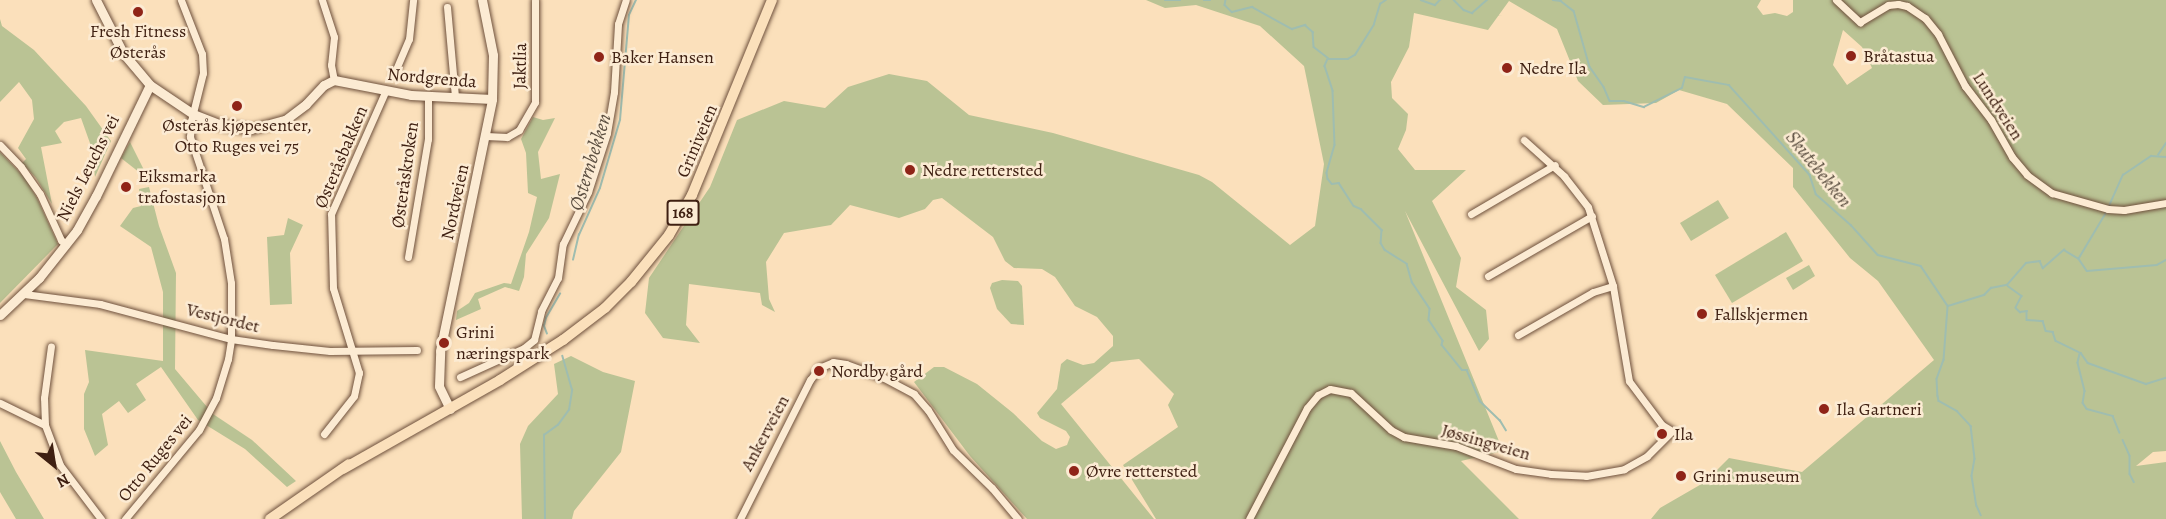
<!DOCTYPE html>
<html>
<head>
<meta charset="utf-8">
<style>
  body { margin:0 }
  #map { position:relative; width:2166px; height:519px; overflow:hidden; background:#fbe0bb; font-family:Alegreya,serif }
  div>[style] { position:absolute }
  .green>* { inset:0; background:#bac394 }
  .stream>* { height:1.5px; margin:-0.75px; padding:0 0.75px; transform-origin:0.75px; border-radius:0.75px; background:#9fbdb0 }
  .roads { filter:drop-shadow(0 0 2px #6e503c) drop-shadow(0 0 2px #6e503c) }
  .street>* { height:7px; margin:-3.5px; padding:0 3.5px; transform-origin:3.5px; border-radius:3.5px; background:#fcebd3 }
  .secondary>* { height:9px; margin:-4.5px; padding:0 4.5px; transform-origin:4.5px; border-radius:4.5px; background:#fcebd3 }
  .primary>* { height:10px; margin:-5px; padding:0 5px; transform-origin:5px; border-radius:5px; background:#fbe0bb }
  .dots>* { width:16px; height:16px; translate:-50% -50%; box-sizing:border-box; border:3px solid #fcebd3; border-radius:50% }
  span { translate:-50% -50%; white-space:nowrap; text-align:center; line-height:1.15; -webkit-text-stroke:5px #fcebd3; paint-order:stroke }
  .shield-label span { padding:2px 4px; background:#fcebd3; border:2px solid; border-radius:4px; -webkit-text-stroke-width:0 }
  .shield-label { font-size:16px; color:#3f2012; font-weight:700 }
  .poi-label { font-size:18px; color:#3f2012 }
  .left { translate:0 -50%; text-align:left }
  .street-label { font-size:18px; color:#3f2012 }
  .water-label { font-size:20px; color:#5c4f41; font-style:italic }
  .north { position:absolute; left:24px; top:435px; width:60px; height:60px; -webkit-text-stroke:4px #fcebd3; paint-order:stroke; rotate:150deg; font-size:16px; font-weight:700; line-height:24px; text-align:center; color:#3f2012 }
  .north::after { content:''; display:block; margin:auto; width:21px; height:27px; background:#3f2012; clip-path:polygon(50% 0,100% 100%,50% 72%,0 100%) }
</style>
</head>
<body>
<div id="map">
  <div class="green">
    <div style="clip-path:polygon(evenodd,1146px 0,1761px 0,1757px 7px,1763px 15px,1775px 13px,1787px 16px,1793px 12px,1793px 0,2166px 0,2166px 451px,2153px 452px,2136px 466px,2166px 462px,2166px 519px,1651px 519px,1660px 508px,1705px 482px,1729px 458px,1802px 472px,1934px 360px,1878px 281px,1850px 258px,1793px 187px,1793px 168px,1727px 104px,1679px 90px,1656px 103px,1603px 105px,1578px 81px,1557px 29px,1509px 1px,1488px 30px,1414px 13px,1409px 47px,1391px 82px,1392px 98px,1408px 114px,1406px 130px,1398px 149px,1415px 170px,1466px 170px,1432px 201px,1461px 258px,1456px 287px,1486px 310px,1489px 339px,1479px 351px,1405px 211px,1503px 451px,1461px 461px,1519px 519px,1156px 519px,1123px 465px,1178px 427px,1168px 405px,1174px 394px,1139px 359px,1111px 362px,1061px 404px,1154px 519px,1027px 519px,970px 456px,914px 382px,934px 367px,944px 367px,977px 384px,1013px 413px,1042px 441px,1056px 449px,1067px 445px,1070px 437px,1066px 431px,1040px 418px,1037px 413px,1057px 389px,1061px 364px,1067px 359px,1083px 365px,1094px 363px,1113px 346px,1113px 336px,1097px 317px,1075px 306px,1055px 277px,1042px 269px,1014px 268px,1005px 261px,993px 237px,942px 198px,933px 200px,925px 209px,899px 218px,850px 205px,831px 225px,784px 233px,766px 262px,769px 299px,775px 312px,762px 305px,760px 293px,689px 284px,686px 325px,700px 343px,663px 338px,645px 313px,649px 278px,710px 187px,737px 120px,784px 101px,825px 108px,848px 87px,889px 74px,927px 81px,969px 115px,1053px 133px,1199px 175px,1212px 182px,1290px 245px,1315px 226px,1324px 164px,1304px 66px,1260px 26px,1196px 5px,1165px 8px,1146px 0,1843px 30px,1862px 47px,1872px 68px,1847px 85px,1833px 65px,1843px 30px)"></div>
    <div style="clip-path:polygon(0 19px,2px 26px,34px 50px,86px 106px,111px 141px,95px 177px,91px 146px,81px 118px,64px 122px,55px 131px,62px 143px,41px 147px,52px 204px,36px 178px,22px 163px,26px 159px,18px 148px,34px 119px,32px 100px,19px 82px,0 102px)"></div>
    <div style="clip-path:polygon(533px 117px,543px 120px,555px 118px,538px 152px,541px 179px,560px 174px,549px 218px,526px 254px,524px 277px,519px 291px,505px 287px,478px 299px,481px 309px,456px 320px,457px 311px,469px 303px,475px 293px,504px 283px,511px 284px,529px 232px,537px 197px,528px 193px,526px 153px,521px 139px)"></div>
    <div style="clip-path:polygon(130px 142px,149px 180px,121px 158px)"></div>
    <div style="clip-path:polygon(0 152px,25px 178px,37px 198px,58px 244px,0 303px)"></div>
    <div style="clip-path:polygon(149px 187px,159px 226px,176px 273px,175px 369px,213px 414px,252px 440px,296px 481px,287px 487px,245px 449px,198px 420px,161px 367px,136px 384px,146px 400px,128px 413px,119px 401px,102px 414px,108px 445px,95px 456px,84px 429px,84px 394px,89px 382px,85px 350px,163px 361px,163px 292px,151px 247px,120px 226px,133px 208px,141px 206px,139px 189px)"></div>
    <div style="clip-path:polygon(1718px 200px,1729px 218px,1691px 241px,1680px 223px)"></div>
    <div style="clip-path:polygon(288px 218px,303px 225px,290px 253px,292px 304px,270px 305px,267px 237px,284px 235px)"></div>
    <div style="clip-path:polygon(1786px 232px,1803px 261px,1732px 303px,1715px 275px)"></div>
    <div style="clip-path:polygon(1809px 265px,1815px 276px,1793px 290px,1786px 278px)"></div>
    <div style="clip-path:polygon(1002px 280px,1018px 281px,1022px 286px,1024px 325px,1011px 324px,997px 309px,990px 288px,992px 283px)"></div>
    <div style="clip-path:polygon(571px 356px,603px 372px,635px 381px,621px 452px,574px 511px,572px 519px,522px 519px,520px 444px,528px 426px,558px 394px,554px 364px)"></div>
    <div style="clip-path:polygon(0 441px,16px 472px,44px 519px,16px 519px,0 492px)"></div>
  </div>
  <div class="stream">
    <div style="left:1165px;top:0;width:15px"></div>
    <div style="left:1204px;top:0;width:6px"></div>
    <div style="left:1226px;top:0;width:5px;rotate:101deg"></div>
    <div style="left:1225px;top:5px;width:10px;rotate:45deg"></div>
    <div style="left:1232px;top:12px;width:21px;rotate:-14deg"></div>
    <div style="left:1252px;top:7px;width:46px;rotate:28.8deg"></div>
    <div style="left:1292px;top:29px;width:14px;rotate:-17deg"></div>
    <div style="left:1305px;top:25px;width:11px;rotate:41deg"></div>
    <div style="left:1313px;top:32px;width:15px;rotate:86deg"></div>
    <div style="left:1314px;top:47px;width:18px;rotate:38deg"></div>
    <div style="left:1421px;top:0;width:15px;rotate:20deg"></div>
    <div style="left:1435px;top:5px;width:7px;rotate:-45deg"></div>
    <div style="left:1454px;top:0;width:14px;rotate:45deg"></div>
    <div style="left:1464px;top:10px;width:9px;rotate:21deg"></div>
    <div style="left:1472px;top:13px;width:20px;rotate:-41deg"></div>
    <div style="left:1553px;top:0;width:8px;rotate:7deg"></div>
    <div style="left:1561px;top:1px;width:16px;rotate:38deg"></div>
    <div style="left:1574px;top:11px;width:58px;rotate:74.1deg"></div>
    <div style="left:1590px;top:67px;width:24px;rotate:55deg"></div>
    <div style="left:1604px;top:87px;width:15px;rotate:67deg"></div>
    <div style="left:1610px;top:101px;width:14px"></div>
    <div style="left:1624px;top:101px;width:21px;rotate:17deg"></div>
    <div style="left:1644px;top:107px;width:42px;rotate:-26.6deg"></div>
    <div style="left:1682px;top:88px;width:11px;rotate:-75deg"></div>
    <div style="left:1685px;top:77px;width:45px;rotate:10.3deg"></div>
    <div style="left:1729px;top:85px;width:121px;rotate:48deg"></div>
    <div style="left:1810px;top:175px;width:20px;rotate:72deg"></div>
    <div style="left:1816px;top:194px;width:47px;rotate:41.5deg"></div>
    <div style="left:1851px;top:225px;width:40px;rotate:48deg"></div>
    <div style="left:1878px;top:255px;width:44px;rotate:14.3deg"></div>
    <div style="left:1921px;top:266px;width:48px;rotate:56deg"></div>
    <div style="left:1948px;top:306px;width:38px;rotate:-17deg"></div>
    <div style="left:1984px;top:295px;width:10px;rotate:-45deg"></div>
    <div style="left:1991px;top:288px;width:16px;rotate:-11deg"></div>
    <div style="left:2007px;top:285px;width:29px;rotate:-49deg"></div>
    <div style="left:2026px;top:263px;width:14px;rotate:-8deg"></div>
    <div style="left:2040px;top:261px;width:8px;rotate:67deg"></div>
    <div style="left:2043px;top:268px;width:28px;rotate:-41deg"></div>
    <div style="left:2064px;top:250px;width:17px;rotate:31deg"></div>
    <div style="left:2079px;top:259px;width:14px;rotate:56deg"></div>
    <div style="left:2087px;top:271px;width:70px;rotate:-4.9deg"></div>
    <div style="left:2157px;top:265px;width:10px;rotate:-29deg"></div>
    <div style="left:1328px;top:59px;width:8px;rotate:113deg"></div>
    <div style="left:1325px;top:66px;width:26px;rotate:72deg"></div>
    <div style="left:1333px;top:91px;width:54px;rotate:87.9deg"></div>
    <div style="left:1335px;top:145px;width:29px;rotate:106deg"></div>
    <div style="left:1327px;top:173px;width:6px;rotate:81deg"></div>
    <div style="left:1328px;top:179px;width:6px;rotate:51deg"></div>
    <div style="left:1332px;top:184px;width:7px;rotate:-8deg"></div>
    <div style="left:1339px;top:183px;width:27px;rotate:57deg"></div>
    <div style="left:1354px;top:206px;width:8px;rotate:23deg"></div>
    <div style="left:1361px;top:209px;width:30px;rotate:45deg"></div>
    <div style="left:1382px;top:230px;width:13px;rotate:94deg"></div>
    <div style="left:1381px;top:243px;width:8px;rotate:60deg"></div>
    <div style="left:1385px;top:250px;width:26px;rotate:32deg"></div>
    <div style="left:1407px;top:264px;width:19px;rotate:74deg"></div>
    <div style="left:1412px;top:282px;width:32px;rotate:56deg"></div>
    <div style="left:1430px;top:309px;width:11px;rotate:95deg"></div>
    <div style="left:1429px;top:320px;width:25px;rotate:56deg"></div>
    <div style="left:1443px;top:341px;width:4px;rotate:104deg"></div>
    <div style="left:1442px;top:345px;width:32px;rotate:51deg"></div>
    <div style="left:1462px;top:370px;width:5px"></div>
    <div style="left:1467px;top:370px;width:34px;rotate:67deg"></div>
    <div style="left:1480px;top:401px;width:28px;rotate:44deg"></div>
    <div style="left:1500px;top:420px;width:12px;rotate:59deg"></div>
    <div style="left:1329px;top:59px;width:19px"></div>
    <div style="left:1348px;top:59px;width:8px;rotate:-30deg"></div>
    <div style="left:1355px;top:55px;width:36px;rotate:-58deg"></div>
    <div style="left:1374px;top:24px;width:21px;rotate:-73deg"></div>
    <div style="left:1380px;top:4px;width:7px;rotate:-34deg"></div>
    <div style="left:2158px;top:155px;width:14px;rotate:-56deg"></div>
    <div style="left:2109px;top:206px;width:34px;rotate:-66deg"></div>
    <div style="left:2123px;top:175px;width:34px;rotate:-34deg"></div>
    <div style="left:2151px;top:156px;width:15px;rotate:4deg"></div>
    <div style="left:2079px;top:258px;width:55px;rotate:-59.2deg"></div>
    <div style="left:573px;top:260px;width:26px;rotate:-77deg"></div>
    <div style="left:579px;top:235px;width:51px;rotate:-65.9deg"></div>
    <div style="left:600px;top:188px;width:71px;rotate:-73.6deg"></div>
    <div style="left:620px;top:120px;width:105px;rotate:-85.1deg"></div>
    <div style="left:629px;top:15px;width:17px;rotate:-65deg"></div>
    <div style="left:2008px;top:286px;width:17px;rotate:36deg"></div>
    <div style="left:2022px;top:296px;width:13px;rotate:117deg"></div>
    <div style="left:2016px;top:308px;width:6px;rotate:45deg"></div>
    <div style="left:2020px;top:312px;width:7px;rotate:-8deg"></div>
    <div style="left:2027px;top:311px;width:9px;rotate:90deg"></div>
    <div style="left:2027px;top:320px;width:16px;rotate:4deg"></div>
    <div style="left:2043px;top:321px;width:10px;rotate:73deg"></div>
    <div style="left:2046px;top:331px;width:7px;rotate:8deg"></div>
    <div style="left:2053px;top:332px;width:9px;rotate:72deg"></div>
    <div style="left:2056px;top:341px;width:28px;rotate:26deg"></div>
    <div style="left:2081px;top:353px;width:12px;rotate:55deg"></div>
    <div style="left:2088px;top:363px;width:62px;rotate:19.9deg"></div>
    <div style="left:2146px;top:384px;width:21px;rotate:-17deg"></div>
    <div style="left:1948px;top:307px;width:53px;rotate:94.3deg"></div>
    <div style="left:1944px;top:360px;width:20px;rotate:110deg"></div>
    <div style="left:1937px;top:379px;width:17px;rotate:87deg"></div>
    <div style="left:1938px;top:396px;width:5px;rotate:79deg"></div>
    <div style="left:1939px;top:401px;width:21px;rotate:29deg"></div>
    <div style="left:1957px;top:411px;width:21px;rotate:47deg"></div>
    <div style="left:1971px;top:426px;width:33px;rotate:83deg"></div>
    <div style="left:1975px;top:459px;width:17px;rotate:100deg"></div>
    <div style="left:1972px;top:476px;width:30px;rotate:81deg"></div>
    <div style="left:1977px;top:506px;width:10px;rotate:66deg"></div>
    <div style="left:547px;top:334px;width:9px;rotate:-111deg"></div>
    <div style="left:544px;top:326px;width:8px;rotate:-76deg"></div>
    <div style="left:546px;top:318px;width:28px;rotate:-60deg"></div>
    <div style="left:2080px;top:354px;width:9px;rotate:103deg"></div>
    <div style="left:2078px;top:363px;width:29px;rotate:76deg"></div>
    <div style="left:2085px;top:391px;width:12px;rotate:99deg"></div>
    <div style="left:2083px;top:403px;width:7px;rotate:56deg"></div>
    <div style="left:2087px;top:409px;width:27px;rotate:15deg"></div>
    <div style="left:2113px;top:416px;width:18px;rotate:68deg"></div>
    <div style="left:2123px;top:440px;width:17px;rotate:66deg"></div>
    <div style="left:2130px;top:456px;width:18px;rotate:90deg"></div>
    <div style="left:2130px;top:474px;width:9px;rotate:63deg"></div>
    <div style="left:545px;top:519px;width:84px;rotate:-90.7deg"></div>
    <div style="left:544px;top:435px;width:17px;rotate:-36deg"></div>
    <div style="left:558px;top:425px;width:19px;rotate:-54deg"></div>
    <div style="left:569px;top:410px;width:20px;rotate:-81deg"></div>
    <div style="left:572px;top:390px;width:35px;rotate:-106deg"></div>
  </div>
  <div class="roads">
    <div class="street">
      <div style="left:322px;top:0;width:39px;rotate:72deg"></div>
      <div style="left:334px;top:37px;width:28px;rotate:96deg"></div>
      <div style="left:331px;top:65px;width:15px;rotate:79deg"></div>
      <div style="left:1836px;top:0;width:33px;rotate:43deg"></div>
      <div style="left:1860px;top:22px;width:33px;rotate:-31deg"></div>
      <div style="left:1888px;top:5px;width:10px;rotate:-6deg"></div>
      <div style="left:1898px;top:4px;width:9px;rotate:13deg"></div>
      <div style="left:1907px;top:6px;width:22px;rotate:34deg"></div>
      <div style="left:1925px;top:18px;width:21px;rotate:51deg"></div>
      <div style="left:1938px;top:34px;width:59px;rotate:62.6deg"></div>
      <div style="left:1965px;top:86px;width:43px;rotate:52.6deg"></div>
      <div style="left:1991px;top:120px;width:43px;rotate:60.4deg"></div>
      <div style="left:2012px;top:157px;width:23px;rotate:50deg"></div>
      <div style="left:2027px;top:175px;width:31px;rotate:36deg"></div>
      <div style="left:2052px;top:193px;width:58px;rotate:15.9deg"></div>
      <div style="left:2108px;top:209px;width:16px;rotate:4deg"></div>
      <div style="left:2124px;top:210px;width:43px;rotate:-9.5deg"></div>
      <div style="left:447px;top:7px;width:90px;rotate:84.9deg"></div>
      <div style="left:394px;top:74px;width:38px;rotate:-67deg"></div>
      <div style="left:409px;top:39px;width:39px;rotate:-84deg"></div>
      <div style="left:486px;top:136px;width:21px;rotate:3deg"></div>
      <div style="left:507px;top:137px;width:14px;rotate:-30deg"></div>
      <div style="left:519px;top:130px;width:32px;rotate:-60deg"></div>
      <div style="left:535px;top:102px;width:102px;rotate:-90deg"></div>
      <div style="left:0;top:145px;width:30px;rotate:46deg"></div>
      <div style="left:21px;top:167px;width:33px;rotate:55deg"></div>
      <div style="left:40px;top:194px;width:51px;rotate:65.5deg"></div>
      <div style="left:61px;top:240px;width:7px;rotate:45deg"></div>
      <div style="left:1471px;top:214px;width:97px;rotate:-30.3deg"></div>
      <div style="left:408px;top:257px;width:120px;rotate:-80.4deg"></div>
      <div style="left:428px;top:139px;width:42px;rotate:-90deg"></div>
      <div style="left:1488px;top:276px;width:120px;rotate:-30deg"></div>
      <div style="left:24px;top:294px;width:77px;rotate:7.5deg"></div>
      <div style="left:100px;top:304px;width:136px;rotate:15deg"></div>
      <div style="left:231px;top:339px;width:42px;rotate:8.1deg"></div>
      <div style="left:273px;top:345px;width:57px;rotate:6deg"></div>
      <div style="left:330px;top:351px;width:87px;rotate:-0.7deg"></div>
      <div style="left:1518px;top:335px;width:86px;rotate:-29.8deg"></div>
      <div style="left:1593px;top:292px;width:21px;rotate:-17deg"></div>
      <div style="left:460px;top:377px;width:70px;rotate:-24.4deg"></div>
      <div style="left:524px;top:348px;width:13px;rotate:-39deg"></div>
      <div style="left:534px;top:340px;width:30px;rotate:-76deg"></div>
      <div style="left:541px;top:311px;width:37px;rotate:-63deg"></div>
      <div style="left:558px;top:278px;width:34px;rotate:-82deg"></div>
      <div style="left:563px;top:244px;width:58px;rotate:-64.3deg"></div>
      <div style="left:588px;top:192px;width:62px;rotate:-72.1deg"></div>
      <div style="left:607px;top:133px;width:42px;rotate:-80.3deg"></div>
      <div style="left:614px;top:92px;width:68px;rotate:-86.6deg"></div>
      <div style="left:618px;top:24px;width:25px;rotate:-72deg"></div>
      <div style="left:0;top:403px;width:50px;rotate:26.1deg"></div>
      <div style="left:45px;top:425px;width:43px;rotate:69.4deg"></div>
      <div style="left:60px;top:465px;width:68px;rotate:52.8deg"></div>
      <div style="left:45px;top:425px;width:27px;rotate:-92deg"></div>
      <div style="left:44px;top:398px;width:52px;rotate:-82.3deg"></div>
      <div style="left:324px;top:434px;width:48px;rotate:-51.7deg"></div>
      <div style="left:354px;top:396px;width:24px;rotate:-78deg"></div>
      <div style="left:359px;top:373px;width:89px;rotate:-107deg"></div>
      <div style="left:333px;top:288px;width:74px;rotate:-91.5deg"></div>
      <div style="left:331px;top:214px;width:133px;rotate:-66.1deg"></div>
      <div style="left:125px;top:519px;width:116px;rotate:-50.3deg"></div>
      <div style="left:199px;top:430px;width:36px;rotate:-62deg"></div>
      <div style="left:216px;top:398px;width:41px;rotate:-72.9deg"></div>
      <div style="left:228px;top:359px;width:20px;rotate:-81deg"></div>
      <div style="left:231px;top:339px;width:56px;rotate:-90deg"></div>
      <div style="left:231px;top:283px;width:45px;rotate:-99deg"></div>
      <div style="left:224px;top:239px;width:108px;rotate:-108.4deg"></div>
      <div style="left:190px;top:137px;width:16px;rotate:-86deg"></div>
      <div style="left:191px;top:121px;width:49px;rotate:-76deg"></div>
      <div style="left:203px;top:73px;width:19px;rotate:-93deg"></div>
      <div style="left:202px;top:54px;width:58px;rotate:-111.3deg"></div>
      <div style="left:740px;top:519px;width:156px;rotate:-63.3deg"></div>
      <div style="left:810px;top:380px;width:15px;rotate:-53deg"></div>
      <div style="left:819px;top:368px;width:15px;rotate:-23deg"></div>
      <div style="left:833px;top:362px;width:13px;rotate:9deg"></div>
      <div style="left:846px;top:364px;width:40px;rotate:20.2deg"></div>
      <div style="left:884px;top:378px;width:34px;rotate:28deg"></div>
      <div style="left:914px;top:394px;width:21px;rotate:49deg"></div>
      <div style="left:928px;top:410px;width:47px;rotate:58deg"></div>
      <div style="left:953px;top:450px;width:54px;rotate:44.3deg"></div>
      <div style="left:992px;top:488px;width:40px;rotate:50deg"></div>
      <div style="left:1249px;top:519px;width:125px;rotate:-62.4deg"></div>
      <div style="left:1307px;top:408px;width:17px;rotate:-50deg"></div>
      <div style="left:1318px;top:395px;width:13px;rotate:-27deg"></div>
      <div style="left:1330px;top:389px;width:21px;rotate:11deg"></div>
      <div style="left:1351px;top:393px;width:54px;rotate:42.8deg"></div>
      <div style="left:1391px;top:430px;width:15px;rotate:28deg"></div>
      <div style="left:1404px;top:437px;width:53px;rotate:9.8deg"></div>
      <div style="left:1456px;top:446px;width:64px;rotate:21deg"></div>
      <div style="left:1516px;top:469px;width:35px;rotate:8deg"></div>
      <div style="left:1551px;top:474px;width:35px;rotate:3deg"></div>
      <div style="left:1586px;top:476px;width:39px;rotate:-10deg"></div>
      <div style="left:1624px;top:469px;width:26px;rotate:-29deg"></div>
      <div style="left:1647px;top:456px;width:35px;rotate:-45deg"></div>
      <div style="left:1672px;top:431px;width:12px;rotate:-149deg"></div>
      <div style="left:1662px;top:425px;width:55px;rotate:-126.9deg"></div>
      <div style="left:1629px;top:381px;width:96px;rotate:-99.6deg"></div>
      <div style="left:1613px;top:286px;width:83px;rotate:-107.6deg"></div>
      <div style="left:1588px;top:207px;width:39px;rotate:-128deg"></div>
      <div style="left:1564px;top:176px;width:54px;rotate:-138deg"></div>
    </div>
    <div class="secondary">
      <div style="left:96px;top:0;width:59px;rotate:63deg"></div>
      <div style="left:123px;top:53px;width:42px;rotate:49.8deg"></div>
      <div style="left:150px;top:85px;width:52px;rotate:34deg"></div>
      <div style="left:193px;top:114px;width:31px;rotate:21deg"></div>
      <div style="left:222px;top:125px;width:29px;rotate:8deg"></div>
      <div style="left:251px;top:129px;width:35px;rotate:-15deg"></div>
      <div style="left:285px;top:120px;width:26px;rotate:-37deg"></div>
      <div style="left:306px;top:104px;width:26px;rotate:-47deg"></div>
      <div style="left:324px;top:85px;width:11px;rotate:-27deg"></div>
      <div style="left:334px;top:80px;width:78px;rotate:11deg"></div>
      <div style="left:411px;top:95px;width:81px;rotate:2.8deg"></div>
      <div style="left:0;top:315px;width:54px;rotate:-43.5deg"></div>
      <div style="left:39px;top:278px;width:61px;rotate:-51.6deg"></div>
      <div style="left:77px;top:230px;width:39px;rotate:-61deg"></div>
      <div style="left:96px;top:196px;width:123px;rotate:-64.1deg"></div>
      <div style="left:450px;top:409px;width:25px;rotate:-116deg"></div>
      <div style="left:439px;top:386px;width:35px;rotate:-88deg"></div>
      <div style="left:440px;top:351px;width:257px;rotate:-78.3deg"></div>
      <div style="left:492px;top:99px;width:44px;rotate:-88.7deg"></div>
      <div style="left:493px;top:55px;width:56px;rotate:-101.3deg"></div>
    </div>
    <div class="primary">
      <div style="left:343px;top:469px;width:180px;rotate:-29.5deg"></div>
      <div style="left:500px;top:380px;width:75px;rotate:-32.4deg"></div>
      <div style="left:563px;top:340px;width:53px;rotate:-37.3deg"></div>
      <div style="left:605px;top:308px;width:37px;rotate:-45deg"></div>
      <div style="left:631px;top:282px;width:60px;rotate:-51deg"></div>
      <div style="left:669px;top:235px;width:46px;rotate:-60.1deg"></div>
      <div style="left:692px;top:195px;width:211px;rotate:-67.7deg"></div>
      <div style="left:270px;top:519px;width:96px;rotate:-34.8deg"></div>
    </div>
  </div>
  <div class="dots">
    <div style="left:138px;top:12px;background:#8f2418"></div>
    <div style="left:1851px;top:56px;background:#8f2418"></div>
    <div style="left:599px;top:57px;background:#8f2418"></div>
    <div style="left:1507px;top:68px;background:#8f2418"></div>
    <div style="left:237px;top:106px;background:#8f2418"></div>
    <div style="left:910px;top:170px;background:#8f2418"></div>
    <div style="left:126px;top:187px;background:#8f2418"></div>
    <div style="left:1702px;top:314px;background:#8f2418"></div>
    <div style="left:444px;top:343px;background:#8f2418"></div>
    <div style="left:819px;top:371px;background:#8f2418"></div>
    <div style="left:1824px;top:409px;background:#8f2418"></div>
    <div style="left:1662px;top:434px;background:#8f2418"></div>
    <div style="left:1074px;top:471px;background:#8f2418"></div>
    <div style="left:1681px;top:476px;background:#8f2418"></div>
  </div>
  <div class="shield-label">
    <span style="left:683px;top:213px">168</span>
  </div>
  <div class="poi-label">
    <span style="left:138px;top:42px">Fresh Fitness<br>Østerås</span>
    <span class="left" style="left:1863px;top:56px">Bråtastua</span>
    <span class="left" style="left:611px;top:57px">Baker Hansen</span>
    <span class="left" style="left:1519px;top:68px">Nedre Ila</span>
    <span style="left:237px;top:136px">Østerås kjøpesenter,<br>Otto Ruges vei 75</span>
    <span class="left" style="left:922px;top:170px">Nedre rettersted</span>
    <span class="left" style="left:138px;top:187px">Eiksmarka<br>trafostasjon</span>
    <span class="left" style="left:1714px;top:314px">Fallskjermen</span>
    <span class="left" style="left:456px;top:343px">Grini<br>næringspark</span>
    <span class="left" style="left:831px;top:371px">Nordby gård</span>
    <span class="left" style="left:1836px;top:409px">Ila Gartneri</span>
    <span class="left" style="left:1674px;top:434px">Ila</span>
    <span class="left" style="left:1086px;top:471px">Øvre rettersted</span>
    <span class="left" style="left:1693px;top:476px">Grini museum</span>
  </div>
  <div class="street-label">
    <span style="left:520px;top:66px;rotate:-89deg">Jaktlia</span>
    <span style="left:432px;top:78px;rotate:5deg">Nordgrenda</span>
    <span style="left:1998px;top:106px;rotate:57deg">Lundveien</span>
    <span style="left:697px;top:141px;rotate:-67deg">Griniveien</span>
    <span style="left:341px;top:157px;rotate:-67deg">Østeråsbakken</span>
    <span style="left:88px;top:168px;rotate:-63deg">Niels Leuchs vei</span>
    <span style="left:405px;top:175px;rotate:-82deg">Østeråskroken</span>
    <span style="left:455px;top:202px;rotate:-78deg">Nordveien</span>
    <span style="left:223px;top:318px;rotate:14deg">Vestjordet</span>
    <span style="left:765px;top:433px;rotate:-62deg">Ankerveien</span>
    <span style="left:1486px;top:442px;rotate:16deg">Jøssingveien</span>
    <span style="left:155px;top:458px;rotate:-51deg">Otto Ruges vei</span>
  </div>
  <div class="water-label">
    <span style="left:590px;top:162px;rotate:-73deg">Østernbekken</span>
    <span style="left:1819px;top:169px;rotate:51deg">Skutebekken</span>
  </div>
  <div class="north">N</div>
</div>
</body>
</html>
